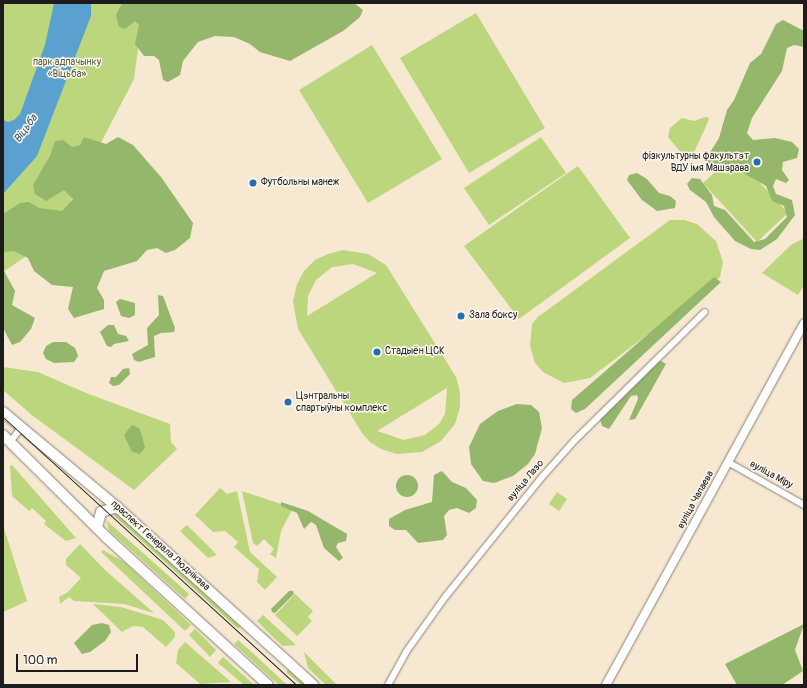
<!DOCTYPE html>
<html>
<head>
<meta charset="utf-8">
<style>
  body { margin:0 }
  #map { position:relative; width:807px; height:688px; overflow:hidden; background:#f7e8d2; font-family:Pangolin,sans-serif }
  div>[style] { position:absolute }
  .green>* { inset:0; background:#bbd67c }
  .forest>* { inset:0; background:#94b76c }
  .round { border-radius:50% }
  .water>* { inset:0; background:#5ba1d0 }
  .roads { filter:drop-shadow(0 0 1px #8a8277) drop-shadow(0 0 1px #8a8277) }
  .minor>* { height:6px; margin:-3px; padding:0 3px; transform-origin:3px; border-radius:3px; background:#fff }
  .tertiary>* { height:8px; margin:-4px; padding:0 4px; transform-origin:4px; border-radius:4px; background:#fff }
  .primary>* { height:10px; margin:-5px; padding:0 5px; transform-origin:5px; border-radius:5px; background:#fff }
  .tram>* { height:1px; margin:-0.5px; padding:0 0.5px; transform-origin:0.5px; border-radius:0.5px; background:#1c1c1c }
  .dots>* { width:11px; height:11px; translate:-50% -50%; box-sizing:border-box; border:2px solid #fbf7ec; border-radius:50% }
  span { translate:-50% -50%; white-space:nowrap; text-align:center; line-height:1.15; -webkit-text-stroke:3px #fbf7ec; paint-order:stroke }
  .park-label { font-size:10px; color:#545d3e }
  .poi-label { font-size:10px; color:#1c1c1c }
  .right { translate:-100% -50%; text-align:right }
  .left { translate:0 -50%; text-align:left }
  .street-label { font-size:10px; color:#1c1c1c }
  .water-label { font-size:11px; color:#38586d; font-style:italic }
  .frame { position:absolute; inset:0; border:4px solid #1c1c1c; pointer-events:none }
  .scale { position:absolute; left:16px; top:654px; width:122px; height:18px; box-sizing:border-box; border:2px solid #1c1c1c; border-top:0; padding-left:5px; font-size:12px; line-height:14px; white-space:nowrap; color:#1c1c1c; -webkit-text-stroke:3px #fbf7ec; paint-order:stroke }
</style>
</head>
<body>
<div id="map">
  <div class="green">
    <div style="clip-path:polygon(3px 3px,144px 3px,134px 79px,51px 239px,3px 272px)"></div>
    <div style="clip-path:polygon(476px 13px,545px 128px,469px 173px,400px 58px)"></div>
    <div style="clip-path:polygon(372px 45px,442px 159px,368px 203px,299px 90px)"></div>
    <div style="clip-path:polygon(705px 117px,709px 118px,707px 124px,691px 159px,686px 159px,668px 137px,670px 128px,682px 118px,694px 121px)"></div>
    <div style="clip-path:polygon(541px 137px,566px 173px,489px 225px,464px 188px)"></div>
    <div style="clip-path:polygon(734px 155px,788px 213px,757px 242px,703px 183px)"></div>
    <div style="clip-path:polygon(578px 166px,630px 238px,519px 319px,464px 246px)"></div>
    <div style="clip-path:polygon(670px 220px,684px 220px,697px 224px,716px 241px,723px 262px,720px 277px,705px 291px,590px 378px,564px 383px,543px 372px,535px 363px,530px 346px,532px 324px,538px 317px)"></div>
    <div style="clip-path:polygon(804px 238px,804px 285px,798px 295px,762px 273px,791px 245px)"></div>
    <div style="clip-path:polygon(evenodd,343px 250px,368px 254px,386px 265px,456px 377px,460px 392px,460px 407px,455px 424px,441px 441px,422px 452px,397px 454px,381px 449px,370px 442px,362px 433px,298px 329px,293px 301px,297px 284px,304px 271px,315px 260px,328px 254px,343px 250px,353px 264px,377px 273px,307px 316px,308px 296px,316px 280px,332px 267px,353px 264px,343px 250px,447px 388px,445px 414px,439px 424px,425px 435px,404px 440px,377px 431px,447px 388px)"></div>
    <div style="clip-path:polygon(3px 367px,38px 372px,86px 393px,170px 424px,171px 442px,177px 449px,134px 490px,33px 416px,3px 390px)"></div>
    <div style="clip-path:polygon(12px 465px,76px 538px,66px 541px,44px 524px,46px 521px,32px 508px,29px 511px,12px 496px,10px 466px)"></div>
    <div style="clip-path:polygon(220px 488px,227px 494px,237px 491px,250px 552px,277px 577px,265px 590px,257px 582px,259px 569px,234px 547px,238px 542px,225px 531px,213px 532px,195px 515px)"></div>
    <div style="clip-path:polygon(242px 491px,293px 508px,281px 531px,276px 558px,270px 554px,274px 549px,264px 539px,257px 546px,253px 543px)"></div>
    <div style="clip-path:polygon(557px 492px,567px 499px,559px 511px,549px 504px)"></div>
    <div style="clip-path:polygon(112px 514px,121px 515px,242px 625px,238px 629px)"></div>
    <div style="clip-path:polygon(106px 520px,189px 594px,185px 599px,109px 530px)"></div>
    <div style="clip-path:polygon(3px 525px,27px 601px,3px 612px)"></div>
    <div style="clip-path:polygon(187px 525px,217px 555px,208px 558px,180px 531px)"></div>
    <div style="clip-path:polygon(80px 544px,105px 570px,154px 613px,124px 604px,74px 601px,69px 597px,60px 604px,59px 597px,68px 592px,81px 578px,66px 565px,66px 559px)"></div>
    <div style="clip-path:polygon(103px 550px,124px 562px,191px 625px,185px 631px,101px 552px)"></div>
    <div style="clip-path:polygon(295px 594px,313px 611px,308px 617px,312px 621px,297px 636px,275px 615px)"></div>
    <div style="clip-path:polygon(93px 604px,121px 607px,163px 620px,175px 632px,175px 637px,166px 647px,143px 627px,133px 626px,122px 632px)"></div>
    <div style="clip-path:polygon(263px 615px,296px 645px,283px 646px,276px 640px,257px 621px)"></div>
    <div style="clip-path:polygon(195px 629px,216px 650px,210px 657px,189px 635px)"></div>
    <div style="clip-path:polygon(238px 640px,254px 654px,287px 685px,279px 685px,234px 644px)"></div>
    <div style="clip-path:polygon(185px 642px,231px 682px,200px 684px,176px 663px,178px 650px)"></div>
    <div style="clip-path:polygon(304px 652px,337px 685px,326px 685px,308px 668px)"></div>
    <div style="clip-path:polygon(223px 657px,253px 684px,254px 685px,244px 685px,218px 663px)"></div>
    <div style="clip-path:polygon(289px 669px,306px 685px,301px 685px,286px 672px)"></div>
  </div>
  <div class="forest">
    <div style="clip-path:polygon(122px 3px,354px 3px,363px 10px,360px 17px,343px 31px,290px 61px,260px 52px,250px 44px,234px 37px,215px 36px,198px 42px,183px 61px,180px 75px,168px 82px,163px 80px,159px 60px,154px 56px,144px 56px,135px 44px,139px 25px,135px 21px,125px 29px,119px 27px,116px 15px)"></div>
    <div style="clip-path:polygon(783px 20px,804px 31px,804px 47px,794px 45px,787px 48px,782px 71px,752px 118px,747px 133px,753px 140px,775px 138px,792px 142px,799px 149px,797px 158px,783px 162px,782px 170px,789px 180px,786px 183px,776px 179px,773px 186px,776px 194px,792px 200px,795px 215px,777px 239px,760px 250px,751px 249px,735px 241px,714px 217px,706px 202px,690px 190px,687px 184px,692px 178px,700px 179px,712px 195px,714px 206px,725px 210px,754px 242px,765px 239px,787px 217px,784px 206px,772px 201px,766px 186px,745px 174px,735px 164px,713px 170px,707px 168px,706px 159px,719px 138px,727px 110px,734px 100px,750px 63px,761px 54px,776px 24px)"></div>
    <div style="clip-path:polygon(84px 137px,106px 144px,118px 137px,133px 145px,161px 177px,193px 223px,190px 238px,175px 250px,166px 253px,157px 248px,147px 250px,137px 261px,104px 271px,97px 288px,104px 300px,104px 309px,74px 318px,68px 309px,73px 287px,52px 285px,34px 271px,28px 258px,14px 251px,3px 252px,3px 214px,20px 203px,29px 202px,39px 208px,62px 211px,73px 199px,64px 190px,46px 201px,35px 194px,33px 185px,50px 156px,55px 141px,63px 140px,72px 147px,80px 145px)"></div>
    <div style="clip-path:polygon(637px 173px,647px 179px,659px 193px,670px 196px,676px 201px,675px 208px,657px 211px,642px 200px,627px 180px,629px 175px)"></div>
    <div style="clip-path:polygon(3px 269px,15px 291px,12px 305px,35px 318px,31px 329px,20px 342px,12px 345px,3px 328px)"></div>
    <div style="clip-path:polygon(714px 277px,721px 282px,585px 409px,576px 413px,571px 409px,572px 400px)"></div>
    <div style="clip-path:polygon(158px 295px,163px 296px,175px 328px,174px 332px,161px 333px,154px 336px,155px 357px,139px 362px,134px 360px,132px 354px,148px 345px,147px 328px,159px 315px)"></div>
    <div style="clip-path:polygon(120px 299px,135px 303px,135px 315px,129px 318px,121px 316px,116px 302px)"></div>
    <div style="clip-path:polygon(108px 325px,114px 325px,118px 334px,126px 336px,129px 341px,114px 344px,111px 347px,107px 346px,100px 332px)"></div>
    <div style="clip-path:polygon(53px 342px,66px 342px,75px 348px,78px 356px,74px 362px,54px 363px,46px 359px,43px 353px,46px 346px)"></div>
    <div style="clip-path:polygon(661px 361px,666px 364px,635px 419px,629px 420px,638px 399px,637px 395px,631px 396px,609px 429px,602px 426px,600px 419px,657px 362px)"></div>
    <div style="clip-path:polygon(129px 368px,130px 374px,119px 385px,113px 386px,109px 383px,111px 377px,116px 377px,123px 369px)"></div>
    <div style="clip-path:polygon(517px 404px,531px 405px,539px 412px,542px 428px,535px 454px,528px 464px,513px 476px,494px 483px,483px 481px,471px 464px,469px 447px,480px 424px,498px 411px)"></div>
    <div style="clip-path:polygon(132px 425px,139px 428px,142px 436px,145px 448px,140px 454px,132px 452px,124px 435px)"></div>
    <div style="clip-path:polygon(442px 471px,452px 482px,466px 488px,477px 500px,476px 508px,469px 513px,457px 508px,449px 510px,444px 516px,447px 535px,443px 540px,418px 543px,406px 530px,395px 530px,389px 526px,389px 519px,405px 510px,432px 502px,434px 475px)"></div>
    <div class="round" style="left:396px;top:475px;width:22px;height:22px"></div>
    <div style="clip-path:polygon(281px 502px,308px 511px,347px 534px,346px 541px,338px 543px,336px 547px,343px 558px,339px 561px,324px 548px,316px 525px,311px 522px,304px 529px,297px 513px,281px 506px)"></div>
    <div style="clip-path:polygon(289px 591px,293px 591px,294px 594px,275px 613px,272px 612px,271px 609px)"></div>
    <div style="clip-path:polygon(102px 623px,109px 625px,111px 632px,105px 641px,90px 652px,82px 654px,74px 643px,92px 625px)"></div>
    <div style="clip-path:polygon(804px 624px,795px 650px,803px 671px,782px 685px,737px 685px,725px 664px)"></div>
  </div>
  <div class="water">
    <div style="clip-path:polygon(54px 3px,91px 3px,91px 16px,37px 156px,3px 194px,3px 120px,8px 122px,14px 120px,20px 114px,45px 45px)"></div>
  </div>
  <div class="roads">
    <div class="minor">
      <div style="left:10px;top:442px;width:18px;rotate:-52deg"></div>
      <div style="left:728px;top:462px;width:87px;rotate:29.5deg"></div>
      <div style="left:388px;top:685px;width:38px;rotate:-61deg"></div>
      <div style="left:406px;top:652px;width:69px;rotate:-54.5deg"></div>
      <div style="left:446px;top:596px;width:154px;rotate:-51.1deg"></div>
      <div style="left:543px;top:476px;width:48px;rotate:-48.4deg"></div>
      <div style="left:575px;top:440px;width:182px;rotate:-44.6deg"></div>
    </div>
    <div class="tertiary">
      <div style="left:606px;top:685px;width:412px;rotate:-61.3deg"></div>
    </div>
    <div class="primary">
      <div style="left:3px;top:412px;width:148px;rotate:39.8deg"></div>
      <div style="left:117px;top:507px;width:265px;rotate:42.2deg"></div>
      <div style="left:3px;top:435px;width:145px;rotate:44.7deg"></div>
      <div style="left:106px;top:537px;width:219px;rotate:42.4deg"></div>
      <div style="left:97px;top:527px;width:16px;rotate:-75deg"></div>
      <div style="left:101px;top:512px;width:17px;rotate:-17deg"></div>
    </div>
  </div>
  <div class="tram">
    <div style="left:3px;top:417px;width:398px;rotate:42.4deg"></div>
  </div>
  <div class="dots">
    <div style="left:757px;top:162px;background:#1f6fb2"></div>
    <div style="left:253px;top:183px;background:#1f6fb2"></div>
    <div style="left:461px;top:316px;background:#1f6fb2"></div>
    <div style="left:377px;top:352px;background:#1f6fb2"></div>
    <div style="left:288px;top:402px;background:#1f6fb2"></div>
  </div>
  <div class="park-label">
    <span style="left:67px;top:68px">парк адпачынку<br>«Віцьба»</span>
  </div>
  <div class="poi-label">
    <span class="right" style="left:749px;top:162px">фізкультурны факультэт<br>ВДУ імя Машэрава</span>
    <span class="left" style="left:261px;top:183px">Футбольны манеж</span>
    <span class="left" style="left:469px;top:316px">Зала боксу</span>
    <span class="left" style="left:385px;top:352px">Стадыён ЦСК</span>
    <span class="left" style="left:296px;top:402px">Цэнтральны<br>спартыўны комплекс</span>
  </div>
  <div class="street-label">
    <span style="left:771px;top:475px;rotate:29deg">вуліца Міру</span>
    <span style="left:526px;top:481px;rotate:-50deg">вуліца Лазо</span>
    <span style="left:696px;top:500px;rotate:-61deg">вуліца Чапаева</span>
    <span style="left:160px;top:546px;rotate:42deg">праспект Генерала Люднікава</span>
  </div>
  <div class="water-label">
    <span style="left:26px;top:129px;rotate:-54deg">Віцьба</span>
  </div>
  <div class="frame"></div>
  <div class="scale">100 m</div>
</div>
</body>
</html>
